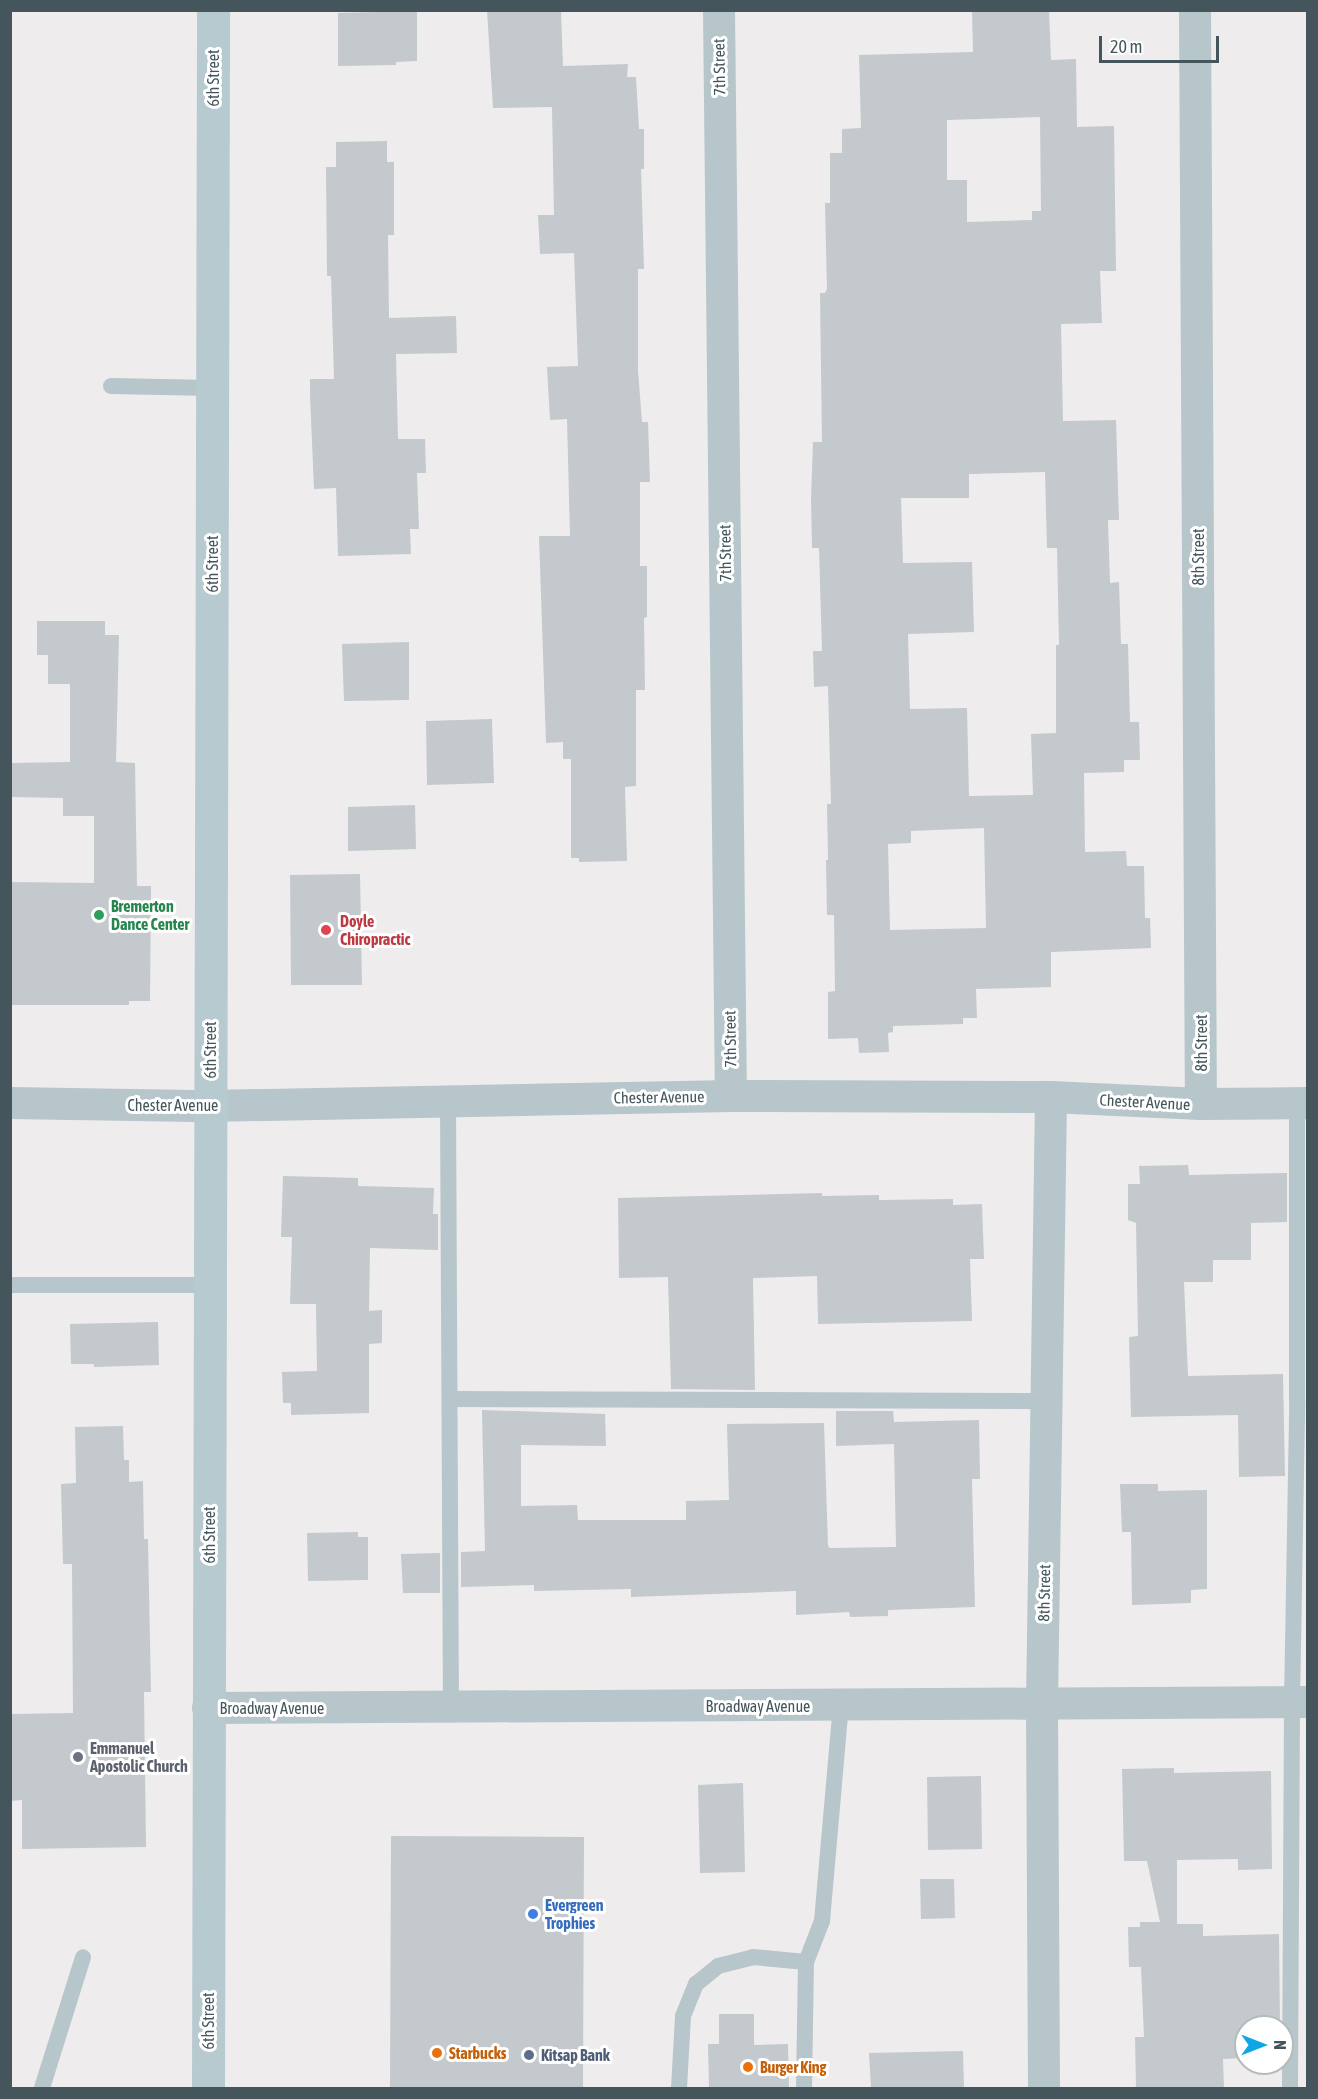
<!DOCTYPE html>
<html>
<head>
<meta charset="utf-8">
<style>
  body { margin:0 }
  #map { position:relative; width:1318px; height:2099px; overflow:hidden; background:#efeced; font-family:"Asap Condensed",sans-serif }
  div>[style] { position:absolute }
  .building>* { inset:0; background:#c3c9cd }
  .service>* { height:16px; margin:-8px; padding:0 8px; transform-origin:8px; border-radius:8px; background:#b7c6cb }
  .minor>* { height:32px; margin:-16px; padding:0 16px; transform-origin:16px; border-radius:16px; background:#b7c6cb }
  .secondary>* { height:33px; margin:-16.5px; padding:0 16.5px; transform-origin:16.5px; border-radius:16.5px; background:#b7cad0 }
  .dots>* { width:16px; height:16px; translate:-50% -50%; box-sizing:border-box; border:3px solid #fff; border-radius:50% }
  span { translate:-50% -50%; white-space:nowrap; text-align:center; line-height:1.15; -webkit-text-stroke:6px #fff; paint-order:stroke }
  .street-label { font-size:16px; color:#44565b }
  .leisure-label { font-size:16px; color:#27864d; font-weight:700 }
  .left { translate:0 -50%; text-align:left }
  .health-label { font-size:16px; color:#be3a42; font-weight:700 }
  .worship-label { font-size:16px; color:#5b616d; font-weight:700 }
  .shop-label { font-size:16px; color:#366cbe; font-weight:700 }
  .food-label { font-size:16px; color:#c56008; font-weight:700 }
  .service-label { font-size:16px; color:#4e5e75; font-weight:700 }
  .frame { position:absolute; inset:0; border:12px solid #44565b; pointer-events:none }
  .north { position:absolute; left:1234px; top:2015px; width:60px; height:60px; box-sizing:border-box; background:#fff; border:2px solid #b4bbbd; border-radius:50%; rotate:90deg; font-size:16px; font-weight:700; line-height:24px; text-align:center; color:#44565b }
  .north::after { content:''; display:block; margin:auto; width:21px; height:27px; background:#0fa6e6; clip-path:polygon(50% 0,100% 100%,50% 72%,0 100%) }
  .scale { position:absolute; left:1099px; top:36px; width:120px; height:27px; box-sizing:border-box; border:3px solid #44565b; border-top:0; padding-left:8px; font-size:18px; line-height:21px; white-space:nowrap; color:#44565b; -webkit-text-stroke:4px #fff; paint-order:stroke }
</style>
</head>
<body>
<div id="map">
  <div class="building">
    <div style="clip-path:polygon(487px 10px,561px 12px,563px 66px,628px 64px,627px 77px,636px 77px,639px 129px,644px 129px,644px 169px,641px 169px,644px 269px,638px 269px,638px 370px,642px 422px,648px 422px,650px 482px,640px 482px,640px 566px,647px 566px,647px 617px,644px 618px,645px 690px,636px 690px,636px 786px,625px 787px,627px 861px,579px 862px,579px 858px,571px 858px,571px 759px,563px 759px,563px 742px,546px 743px,539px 536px,570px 536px,567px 419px,550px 420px,547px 367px,578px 366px,574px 253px,540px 254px,538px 215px,554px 215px,552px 107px,493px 108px)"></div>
    <div style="clip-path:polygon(evenodd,972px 10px,1049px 10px,1051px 60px,1076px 59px,1077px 127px,1114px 126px,1116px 271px,1100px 271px,1102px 323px,1061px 324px,1063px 421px,1116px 420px,1119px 520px,1108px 520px,1110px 583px,1119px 582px,1121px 644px,1128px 644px,1130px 722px,1139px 722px,1140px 760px,1124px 760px,1124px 772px,1084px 773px,1085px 852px,1126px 851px,1127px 866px,1144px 866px,1145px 918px,1150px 918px,1151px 948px,1051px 952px,1051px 987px,976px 989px,977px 1018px,963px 1018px,963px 1024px,893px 1026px,893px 1032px,888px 1033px,889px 1052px,859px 1053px,858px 1038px,828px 1039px,828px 992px,835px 991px,834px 915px,827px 915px,826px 860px,828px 860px,827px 804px,831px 804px,828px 686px,814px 687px,813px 651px,822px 651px,819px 548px,812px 548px,811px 498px,813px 442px,822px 442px,820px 293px,825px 293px,827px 289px,825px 203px,830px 203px,830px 153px,842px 153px,842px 129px,861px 128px,859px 55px,973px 52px,972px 10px,1040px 117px,1041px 211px,1032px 211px,1032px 220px,967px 222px,967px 180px,947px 180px,947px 120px,1040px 117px,972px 10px,1045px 472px,1047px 548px,1057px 548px,1059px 645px,1056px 645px,1056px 733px,1031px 734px,1033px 795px,969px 796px,967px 708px,910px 709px,908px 634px,974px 632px,972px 562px,903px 563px,901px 498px,969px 498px,969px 474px,1045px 472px,972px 10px,984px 828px,986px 928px,890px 930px,888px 844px,911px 843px,911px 831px,984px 828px)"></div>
    <div style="clip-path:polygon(417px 11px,417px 61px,396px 62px,396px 65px,338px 66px,338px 13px)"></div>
    <div style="clip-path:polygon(387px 141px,387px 162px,394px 162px,394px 235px,388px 235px,389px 318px,456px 316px,457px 353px,396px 354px,398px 439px,425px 439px,426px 473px,417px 473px,419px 529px,410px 529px,411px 554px,338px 556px,336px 488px,314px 489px,310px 395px,310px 379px,334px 379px,331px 276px,327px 276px,326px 167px,336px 167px,336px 142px)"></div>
    <div style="clip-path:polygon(37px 621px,105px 621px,105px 635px,119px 635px,116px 762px,135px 763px,137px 886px,151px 886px,150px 1001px,129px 1001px,129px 1005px,10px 1005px,10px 882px,94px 883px,94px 816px,63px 816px,63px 798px,10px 797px,10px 763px,70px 762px,70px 684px,48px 684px,48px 655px,37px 655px)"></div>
    <div style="clip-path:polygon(409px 642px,409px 700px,344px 701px,342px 644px)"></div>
    <div style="clip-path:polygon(492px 719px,494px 783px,427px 785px,426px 721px)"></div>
    <div style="clip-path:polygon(415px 805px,416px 849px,348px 851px,348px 807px)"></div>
    <div style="clip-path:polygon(360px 874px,362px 985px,291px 985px,290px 875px)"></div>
    <div style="clip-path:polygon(1188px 1165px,1189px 1175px,1287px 1173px,1287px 1222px,1251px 1223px,1251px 1260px,1213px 1260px,1213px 1282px,1184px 1282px,1188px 1376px,1283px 1374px,1285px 1476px,1239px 1477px,1238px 1415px,1131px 1417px,1129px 1337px,1138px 1336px,1136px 1223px,1128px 1220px,1128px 1184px,1140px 1184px,1139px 1166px)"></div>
    <div style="clip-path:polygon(283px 1176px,358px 1178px,358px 1186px,434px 1188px,433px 1214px,438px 1214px,438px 1250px,370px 1248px,369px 1311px,382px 1310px,382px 1343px,369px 1344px,369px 1413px,291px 1415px,291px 1403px,283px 1403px,282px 1372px,317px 1371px,316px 1304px,290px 1304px,292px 1237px,281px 1237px)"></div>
    <div style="clip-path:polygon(822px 1193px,822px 1196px,879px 1195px,879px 1200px,953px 1199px,953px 1205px,982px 1204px,984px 1259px,970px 1259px,972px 1321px,818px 1324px,817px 1276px,753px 1278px,755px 1390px,671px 1389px,668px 1277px,619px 1278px,618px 1198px)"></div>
    <div style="clip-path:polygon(158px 1322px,159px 1365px,94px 1367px,94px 1364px,71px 1364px,70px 1324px)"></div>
    <div style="clip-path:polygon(482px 1410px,605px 1414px,606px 1446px,521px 1445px,521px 1506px,577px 1505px,578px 1520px,686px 1520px,686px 1501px,729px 1500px,727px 1424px,824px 1423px,828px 1546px,830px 1548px,896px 1547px,894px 1444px,836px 1446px,836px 1411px,893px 1411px,894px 1422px,979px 1420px,980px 1479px,972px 1479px,975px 1607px,888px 1610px,888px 1616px,850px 1617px,849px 1612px,796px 1615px,796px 1591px,631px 1597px,631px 1589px,534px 1591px,534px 1585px,461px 1587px,461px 1552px,485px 1551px)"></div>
    <div style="clip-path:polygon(123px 1426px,124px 1460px,129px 1460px,129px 1482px,143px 1481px,144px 1539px,148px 1539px,151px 1692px,144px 1692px,146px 1847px,22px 1849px,22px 1800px,10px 1801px,10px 1714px,73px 1713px,72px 1564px,63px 1564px,61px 1484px,76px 1483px,75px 1427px)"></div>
    <div style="clip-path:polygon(1120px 1484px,1158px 1484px,1158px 1491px,1207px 1490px,1207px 1589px,1191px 1590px,1191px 1603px,1132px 1605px,1131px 1532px,1122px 1532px)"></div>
    <div style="clip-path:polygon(358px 1532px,358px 1537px,368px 1537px,368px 1580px,308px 1581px,307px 1533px)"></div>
    <div style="clip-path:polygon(440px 1553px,440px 1593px,403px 1593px,401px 1554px)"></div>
    <div style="clip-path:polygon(1174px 1768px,1174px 1773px,1271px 1771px,1272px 1869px,1238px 1870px,1238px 1859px,1177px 1860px,1177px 1924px,1203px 1924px,1203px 1936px,1279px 1934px,1280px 2027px,1246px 2027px,1246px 2058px,1223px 2059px,1224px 2088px,1136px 2088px,1135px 2037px,1144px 2037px,1141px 1967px,1129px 1967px,1128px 1927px,1140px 1927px,1140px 1922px,1160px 1922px,1147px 1861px,1124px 1861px,1122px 1769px)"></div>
    <div style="clip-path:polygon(981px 1776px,982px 1849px,928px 1850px,927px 1777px)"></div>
    <div style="clip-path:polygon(743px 1783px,745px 1872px,700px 1873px,698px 1785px)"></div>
    <div style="clip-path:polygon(391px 1836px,584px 1837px,583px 2088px,390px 2088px)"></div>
    <div style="clip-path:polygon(920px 1879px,954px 1879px,955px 1918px,921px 1919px)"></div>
    <div style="clip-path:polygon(719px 2014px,754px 2014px,754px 2045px,788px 2044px,789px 2088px,709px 2088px,708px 2044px,719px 2044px)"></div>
    <div style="clip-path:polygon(963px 2051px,964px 2088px,871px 2088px,869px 2053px)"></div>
  </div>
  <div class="service">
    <div style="left:111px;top:386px;width:101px;rotate:1.1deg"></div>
    <div style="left:448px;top:1101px;width:606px;rotate:89.72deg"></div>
    <div style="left:10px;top:1285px;width:200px"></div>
    <div style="left:450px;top:1399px;width:597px;rotate:0.19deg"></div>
    <div style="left:42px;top:2088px;width:137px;rotate:-72.6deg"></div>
    <div style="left:679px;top:2088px;width:72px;rotate:-86.8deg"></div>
    <div style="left:683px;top:2016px;width:35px;rotate:-68deg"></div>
    <div style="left:696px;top:1984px;width:28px;rotate:-39deg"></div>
    <div style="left:718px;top:1966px;width:36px;rotate:-14deg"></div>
    <div style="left:753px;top:1957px;width:53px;rotate:5.4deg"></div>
    <div style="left:804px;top:2088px;width:126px;rotate:-89.1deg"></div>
    <div style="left:806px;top:1962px;width:44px;rotate:-68.7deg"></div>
    <div style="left:822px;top:1921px;width:217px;rotate:-85deg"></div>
    <div style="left:1290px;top:2088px;width:385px;rotate:-89.7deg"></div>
    <div style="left:1292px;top:1703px;width:301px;rotate:-89deg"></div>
    <div style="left:1297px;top:1402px;width:299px;rotate:-90deg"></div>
  </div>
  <div class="minor">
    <div style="left:719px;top:10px;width:1086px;rotate:89.37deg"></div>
    <div style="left:1195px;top:10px;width:1094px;rotate:89.69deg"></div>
    <div style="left:10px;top:1103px;width:200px;rotate:0.9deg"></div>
    <div style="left:210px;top:1106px;width:521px;rotate:-1.1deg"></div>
    <div style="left:731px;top:1096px;width:320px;rotate:0.2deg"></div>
    <div style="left:1051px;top:1097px;width:150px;rotate:2.7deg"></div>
    <div style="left:1201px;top:1104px;width:107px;rotate:-0.5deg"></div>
    <div style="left:208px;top:1708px;width:1100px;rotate:-0.31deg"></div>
    <div style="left:1044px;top:2088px;width:383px;rotate:-90.3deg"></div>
    <div style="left:1042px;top:1705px;width:608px;rotate:-89.15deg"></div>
  </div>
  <div class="secondary">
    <div style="left:208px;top:2088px;width:2078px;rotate:-89.86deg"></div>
  </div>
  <div class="dots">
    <div style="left:99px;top:915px;background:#2e9e5b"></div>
    <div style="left:326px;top:930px;background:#e0444e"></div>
    <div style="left:78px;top:1757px;background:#6b7280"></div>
    <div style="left:533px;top:1914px;background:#3f7fe0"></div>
    <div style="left:437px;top:2053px;background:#e8710a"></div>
    <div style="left:529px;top:2055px;background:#5c6f8a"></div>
    <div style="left:748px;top:2067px;background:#e8710a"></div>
  </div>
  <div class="street-label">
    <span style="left:719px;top:67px;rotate:-91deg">7th Street</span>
    <span style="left:213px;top:78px;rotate:-90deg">6th Street</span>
    <span style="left:725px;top:553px;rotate:-91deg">7th Street</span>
    <span style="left:1198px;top:557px;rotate:-90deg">8th Street</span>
    <span style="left:212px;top:564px;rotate:-90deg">6th Street</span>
    <span style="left:730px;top:1039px;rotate:-91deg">7th Street</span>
    <span style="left:1201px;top:1043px;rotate:-90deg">8th Street</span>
    <span style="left:210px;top:1050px;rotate:-90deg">6th Street</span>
    <span style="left:659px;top:1097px;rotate:-1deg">Chester Avenue</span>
    <span style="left:1145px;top:1102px;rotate:3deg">Chester Avenue</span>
    <span style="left:173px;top:1105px">Chester Avenue</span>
    <span style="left:209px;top:1535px;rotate:-90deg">6th Street</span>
    <span style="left:1044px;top:1593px;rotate:-89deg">8th Street</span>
    <span style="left:758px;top:1706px">Broadway Avenue</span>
    <span style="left:272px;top:1708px">Broadway Avenue</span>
    <span style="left:208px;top:2021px;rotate:-90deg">6th Street</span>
  </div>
  <div class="leisure-label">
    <span class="left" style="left:111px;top:915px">Bremerton<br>Dance Center</span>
  </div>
  <div class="health-label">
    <span class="left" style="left:340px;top:930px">Doyle<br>Chiropractic</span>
  </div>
  <div class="worship-label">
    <span class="left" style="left:90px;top:1757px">Emmanuel<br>Apostolic Church</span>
  </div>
  <div class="shop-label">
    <span class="left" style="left:545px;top:1914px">Evergreen<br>Trophies</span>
  </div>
  <div class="food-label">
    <span class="left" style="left:449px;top:2053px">Starbucks</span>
    <span class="left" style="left:760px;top:2067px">Burger King</span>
  </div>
  <div class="service-label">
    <span class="left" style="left:541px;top:2055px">Kitsap Bank</span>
  </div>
  <div class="frame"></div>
  <div class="north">N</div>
  <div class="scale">20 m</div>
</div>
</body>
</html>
